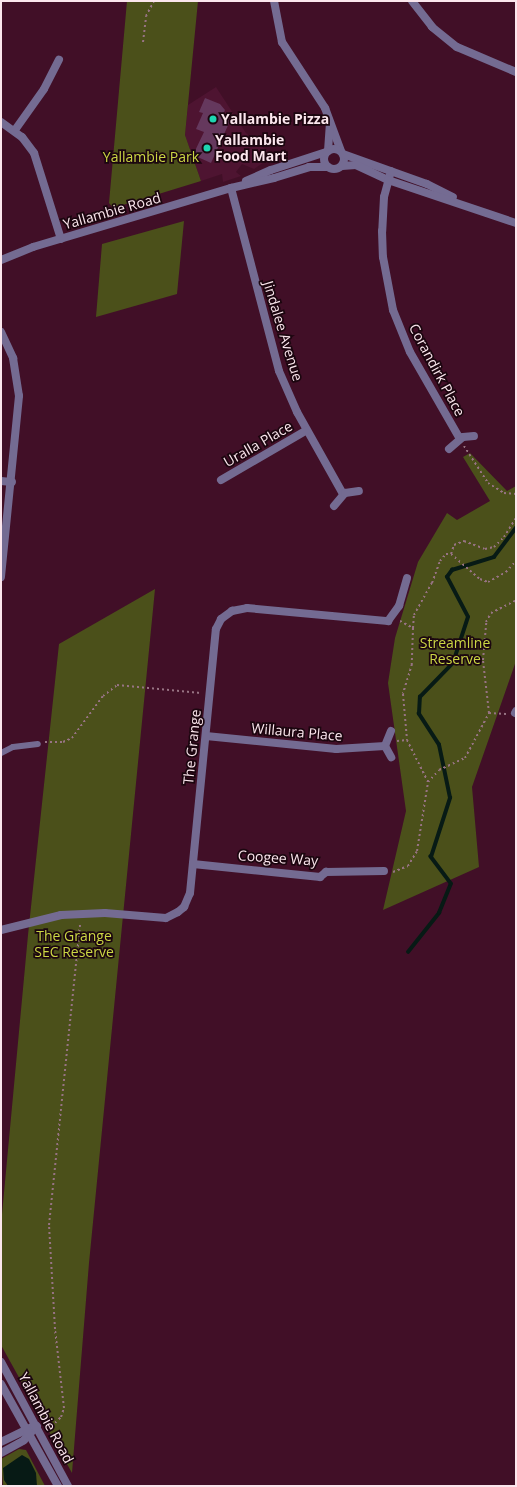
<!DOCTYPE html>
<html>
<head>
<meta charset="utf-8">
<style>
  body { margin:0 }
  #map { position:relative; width:517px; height:1487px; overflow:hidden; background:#410f27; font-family:"Open Sans",sans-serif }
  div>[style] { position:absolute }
  .built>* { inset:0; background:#4e1431 }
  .green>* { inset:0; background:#4b501a }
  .water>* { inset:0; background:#071a15 }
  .stream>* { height:3.5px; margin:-1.75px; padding:0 1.75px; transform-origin:1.75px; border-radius:1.75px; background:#071a15 }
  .building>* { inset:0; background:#65385d }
  .path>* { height:2px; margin-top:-1px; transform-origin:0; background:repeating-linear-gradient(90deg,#977383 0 2px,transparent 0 5px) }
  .service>* { height:6px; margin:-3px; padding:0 3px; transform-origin:3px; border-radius:3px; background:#746b92 }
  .minor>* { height:8px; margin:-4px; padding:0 4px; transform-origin:4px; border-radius:4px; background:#746b92 }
  .tertiary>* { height:8px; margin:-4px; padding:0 4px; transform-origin:4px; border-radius:4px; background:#746b92 }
  .tertiary>.ring { margin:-4px; padding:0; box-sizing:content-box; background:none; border:8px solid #746b92; border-radius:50% }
  .dots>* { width:11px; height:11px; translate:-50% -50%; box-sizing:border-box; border:2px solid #1b060f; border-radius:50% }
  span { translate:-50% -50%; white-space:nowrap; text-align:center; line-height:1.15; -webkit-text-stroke:3.5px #1b060f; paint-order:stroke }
  .poi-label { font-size:14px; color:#fbe6ed; font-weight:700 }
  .left { translate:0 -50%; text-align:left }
  .park-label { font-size:14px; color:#cbd744 }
  .street-label { font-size:14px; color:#fbe6ed }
  .frame { position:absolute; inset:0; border:2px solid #fbe6ed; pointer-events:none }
</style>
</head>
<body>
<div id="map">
  <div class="built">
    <div style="clip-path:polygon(216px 87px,246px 133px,273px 156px,254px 169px,242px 164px,236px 172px,241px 176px,223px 182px,222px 174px,201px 181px,185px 135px,188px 105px)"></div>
  </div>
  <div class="green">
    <div style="clip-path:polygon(127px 1px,198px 1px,185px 135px,201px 181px,113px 208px,109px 203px)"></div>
    <div style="clip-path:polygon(184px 221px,177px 294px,96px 317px,102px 244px)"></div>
    <div style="clip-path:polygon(470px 453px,507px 491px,516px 486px,516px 661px,472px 787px,479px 867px,383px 910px,406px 811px,388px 683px,395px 638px,418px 562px,447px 513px,457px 520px,490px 501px,463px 457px)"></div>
    <div style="clip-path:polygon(155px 589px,89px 1263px,72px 1473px,1px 1345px,1px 1225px,28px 935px,59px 644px)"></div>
    <div style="clip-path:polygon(19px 1449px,26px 1450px,45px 1486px,3px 1486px,1px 1459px)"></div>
  </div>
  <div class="water">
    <div style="clip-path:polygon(22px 1455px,29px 1459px,36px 1473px,37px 1486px,8px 1486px,4px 1480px,3px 1468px)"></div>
  </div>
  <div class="stream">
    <div style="left:408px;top:952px;width:50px;rotate:-51.5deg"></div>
    <div style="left:439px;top:913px;width:31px;rotate:-68deg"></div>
    <div style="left:451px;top:884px;width:34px;rotate:-127deg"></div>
    <div style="left:431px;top:857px;width:62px;rotate:-72.1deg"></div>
    <div style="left:450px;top:798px;width:54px;rotate:-101.7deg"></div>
    <div style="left:439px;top:745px;width:37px;rotate:-123deg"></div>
    <div style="left:419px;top:714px;width:17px;rotate:-87deg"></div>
    <div style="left:420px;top:697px;width:47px;rotate:-45.9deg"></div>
    <div style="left:453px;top:663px;width:48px;rotate:-71.9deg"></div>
    <div style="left:468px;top:617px;width:45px;rotate:-117.7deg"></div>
    <div style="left:447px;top:577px;width:9px;rotate:-54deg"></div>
    <div style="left:452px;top:570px;width:44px;rotate:-17.2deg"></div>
    <div style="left:494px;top:557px;width:36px;rotate:-53deg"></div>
  </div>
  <div class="building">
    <div style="clip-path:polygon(205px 98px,220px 104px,225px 110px,222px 117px,230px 121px,211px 163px,193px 155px,204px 132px,196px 129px,203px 113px,199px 112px)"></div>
  </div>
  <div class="path">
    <div style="left:143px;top:42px;width:26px;rotate:-83deg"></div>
    <div style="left:146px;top:16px;width:17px;rotate:-62deg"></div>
    <div style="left:464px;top:446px;width:44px;rotate:57deg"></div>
    <div style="left:488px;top:483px;width:19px;rotate:32deg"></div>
    <div style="left:504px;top:493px;width:12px;rotate:5deg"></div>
    <div style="left:451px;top:554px;width:9px;rotate:-72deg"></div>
    <div style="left:454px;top:545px;width:11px;rotate:-22deg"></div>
    <div style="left:464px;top:541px;width:22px;rotate:21deg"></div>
    <div style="left:485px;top:549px;width:9px;rotate:-13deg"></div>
    <div style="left:494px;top:547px;width:14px;rotate:-45deg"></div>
    <div style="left:504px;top:537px;width:22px;rotate:-58deg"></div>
    <div style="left:400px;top:621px;width:15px;rotate:28deg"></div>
    <div style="left:413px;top:628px;width:36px;rotate:92deg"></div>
    <div style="left:412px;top:664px;width:31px;rotate:107deg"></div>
    <div style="left:403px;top:694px;width:46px;rotate:85deg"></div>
    <div style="left:407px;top:740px;width:47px;rotate:63.4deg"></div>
    <div style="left:428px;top:782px;width:16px;rotate:-47deg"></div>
    <div style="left:439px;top:770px;width:29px;rotate:-25deg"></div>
    <div style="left:465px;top:758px;width:51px;rotate:-61.9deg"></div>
    <div style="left:489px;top:713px;width:17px;rotate:3deg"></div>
    <div style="left:413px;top:628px;width:13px;rotate:-86deg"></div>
    <div style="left:414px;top:615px;width:37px;rotate:-61deg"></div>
    <div style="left:432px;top:583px;width:23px;rotate:-70deg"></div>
    <div style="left:440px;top:561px;width:9px;rotate:-49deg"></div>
    <div style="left:446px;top:554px;width:5px"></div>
    <div style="left:451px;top:554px;width:38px;rotate:41deg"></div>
    <div style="left:480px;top:579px;width:9px;rotate:21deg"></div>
    <div style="left:488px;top:582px;width:21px;rotate:-29deg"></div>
    <div style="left:506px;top:572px;width:15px;rotate:-48deg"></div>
    <div style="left:489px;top:713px;width:53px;rotate:-96.5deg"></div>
    <div style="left:483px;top:660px;width:38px;rotate:-85deg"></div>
    <div style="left:486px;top:622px;width:10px;rotate:-61deg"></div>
    <div style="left:491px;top:613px;width:28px;rotate:-27deg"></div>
    <div style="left:397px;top:741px;width:10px;rotate:-6deg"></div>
    <div style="left:45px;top:742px;width:18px"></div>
    <div style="left:63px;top:742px;width:10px;rotate:-24deg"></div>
    <div style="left:72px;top:738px;width:52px;rotate:-53.6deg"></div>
    <div style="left:103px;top:696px;width:18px;rotate:-38deg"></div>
    <div style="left:117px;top:685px;width:84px;rotate:5.4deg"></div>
    <div style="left:393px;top:872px;width:16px;rotate:-22deg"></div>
    <div style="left:408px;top:866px;width:17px;rotate:-59deg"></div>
    <div style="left:417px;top:851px;width:70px;rotate:-80.9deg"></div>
    <div style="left:48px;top:1430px;width:18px;rotate:-45deg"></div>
    <div style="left:61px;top:1417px;width:9px;rotate:-72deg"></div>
    <div style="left:64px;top:1408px;width:80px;rotate:-96.5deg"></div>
    <div style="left:55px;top:1329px;width:104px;rotate:-93.3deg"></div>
    <div style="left:49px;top:1225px;width:304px;rotate:-84.1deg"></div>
  </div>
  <div class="service">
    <div style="left:1px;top:753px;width:13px;rotate:-27deg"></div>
    <div style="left:13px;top:747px;width:25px;rotate:-7deg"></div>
  </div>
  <div class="minor">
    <div style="left:274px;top:1px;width:42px;rotate:79deg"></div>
    <div style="left:282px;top:42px;width:79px;rotate:56.9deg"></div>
    <div style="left:325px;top:108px;width:46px;rotate:69.6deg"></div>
    <div style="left:412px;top:1px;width:33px;rotate:52deg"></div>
    <div style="left:432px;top:27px;width:32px;rotate:39deg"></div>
    <div style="left:457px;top:47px;width:64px;rotate:23deg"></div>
    <div style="left:1px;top:122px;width:26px;rotate:36deg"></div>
    <div style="left:22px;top:137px;width:20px;rotate:53deg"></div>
    <div style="left:34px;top:153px;width:90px;rotate:72.6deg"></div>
    <div style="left:15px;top:130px;width:50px;rotate:-54.7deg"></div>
    <div style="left:44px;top:89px;width:33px;rotate:-63deg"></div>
    <div style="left:328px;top:151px;width:28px;rotate:-86deg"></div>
    <div style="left:391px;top:171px;width:27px;rotate:105deg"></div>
    <div style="left:384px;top:197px;width:34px;rotate:93deg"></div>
    <div style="left:382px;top:231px;width:26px;rotate:88deg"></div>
    <div style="left:383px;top:257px;width:54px;rotate:79.3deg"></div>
    <div style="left:393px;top:310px;width:45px;rotate:68deg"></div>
    <div style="left:410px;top:352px;width:100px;rotate:60.1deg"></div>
    <div style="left:231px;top:188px;width:189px;rotate:75.3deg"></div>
    <div style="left:279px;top:371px;width:45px;rotate:66.3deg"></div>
    <div style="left:297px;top:412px;width:94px;rotate:60.7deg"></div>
    <div style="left:1px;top:332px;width:29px;rotate:65deg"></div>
    <div style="left:13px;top:358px;width:38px;rotate:81deg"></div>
    <div style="left:19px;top:396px;width:182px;rotate:95.7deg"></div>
    <div style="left:449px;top:449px;width:18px;rotate:-41deg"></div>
    <div style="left:463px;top:437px;width:11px;rotate:-5deg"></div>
    <div style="left:221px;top:480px;width:99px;rotate:-30.2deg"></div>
    <div style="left:1px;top:481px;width:11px;rotate:5deg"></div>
    <div style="left:334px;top:506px;width:17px;rotate:-50deg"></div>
    <div style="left:345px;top:493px;width:14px;rotate:-8deg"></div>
    <div style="left:515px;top:713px;width:2px;rotate:-63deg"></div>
    <div style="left:391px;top:731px;width:16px;rotate:112deg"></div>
    <div style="left:385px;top:746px;width:13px;rotate:61deg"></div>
    <div style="left:206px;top:736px;width:131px;rotate:5.7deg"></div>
    <div style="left:336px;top:749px;width:49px;rotate:-3.5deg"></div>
    <div style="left:193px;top:864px;width:128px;rotate:5.8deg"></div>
    <div style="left:320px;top:877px;width:8px;rotate:-40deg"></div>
    <div style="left:326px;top:872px;width:58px;rotate:-1deg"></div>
    <div style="left:1px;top:930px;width:62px;rotate:-14deg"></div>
    <div style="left:61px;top:915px;width:44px;rotate:-2.6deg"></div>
    <div style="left:105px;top:913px;width:61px;rotate:4.7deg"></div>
    <div style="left:166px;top:918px;width:13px;rotate:-27deg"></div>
    <div style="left:178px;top:912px;width:8px;rotate:-40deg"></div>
    <div style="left:184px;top:907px;width:15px;rotate:-67deg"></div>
    <div style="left:190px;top:893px;width:265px;rotate:-84.4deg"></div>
    <div style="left:216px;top:629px;width:11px;rotate:-63deg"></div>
    <div style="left:221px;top:619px;width:14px;rotate:-36deg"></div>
    <div style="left:232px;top:611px;width:15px;rotate:-11deg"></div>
    <div style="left:247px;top:608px;width:142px;rotate:5.3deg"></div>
    <div style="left:388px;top:621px;width:19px;rotate:-54deg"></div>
    <div style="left:399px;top:606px;width:29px;rotate:-74deg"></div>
    <div style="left:1px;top:1442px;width:34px;rotate:-26deg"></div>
    <div style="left:1px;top:1453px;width:26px;rotate:-29deg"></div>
    <div style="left:24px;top:1440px;width:19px;rotate:-47deg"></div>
  </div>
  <div class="tertiary">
    <div class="ring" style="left:324px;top:149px;width:12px;height:12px"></div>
    <div style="left:343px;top:154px;width:89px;rotate:19.7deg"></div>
    <div style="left:427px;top:184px;width:29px;rotate:27deg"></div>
    <div style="left:342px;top:166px;width:14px;rotate:-4deg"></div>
    <div style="left:356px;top:165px;width:35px;rotate:25deg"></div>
    <div style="left:388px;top:180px;width:135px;rotate:18.6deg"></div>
    <div style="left:246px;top:181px;width:27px;rotate:-24deg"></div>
    <div style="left:271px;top:170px;width:58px;rotate:-18.1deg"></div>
    <div style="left:1px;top:260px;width:35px;rotate:-22deg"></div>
    <div style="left:33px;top:247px;width:207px;rotate:-16.6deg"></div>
    <div style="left:231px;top:188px;width:44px;rotate:-13.1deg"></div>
    <div style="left:274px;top:178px;width:37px;rotate:-17deg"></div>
    <div style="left:309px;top:167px;width:19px"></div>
    <div style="left:1px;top:1362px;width:141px;rotate:61.6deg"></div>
    <div style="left:1px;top:1384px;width:117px;rotate:60.8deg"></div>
  </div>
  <div class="dots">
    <div style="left:213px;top:119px;background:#1ed5b1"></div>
    <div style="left:207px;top:148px;background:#1ed5b1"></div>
  </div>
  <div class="poi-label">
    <span class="left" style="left:221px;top:119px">Yallambie Pizza</span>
    <span class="left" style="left:215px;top:148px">Yallambie<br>Food Mart</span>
  </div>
  <div class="park-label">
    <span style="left:151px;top:157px">Yallambie Park</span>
    <span style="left:455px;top:651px">Streamline<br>Reserve</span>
    <span style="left:74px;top:944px">The Grange<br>SEC Reserve</span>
  </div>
  <div class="street-label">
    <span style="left:112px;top:211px;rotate:-16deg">Yallambie Road</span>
    <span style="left:283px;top:331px;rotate:73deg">Jindalee Avenue</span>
    <span style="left:437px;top:370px;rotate:62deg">Corandirk Place</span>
    <span style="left:258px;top:444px;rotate:-30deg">Uralla Place</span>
    <span style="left:297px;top:732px;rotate:5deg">Willaura Place</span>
    <span style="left:192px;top:747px;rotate:-84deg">The Grange</span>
    <span style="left:278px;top:858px;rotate:4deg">Coogee Way</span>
    <span style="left:46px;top:1418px;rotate:62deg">Yallambie Road</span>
  </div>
  <div class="frame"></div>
</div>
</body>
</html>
